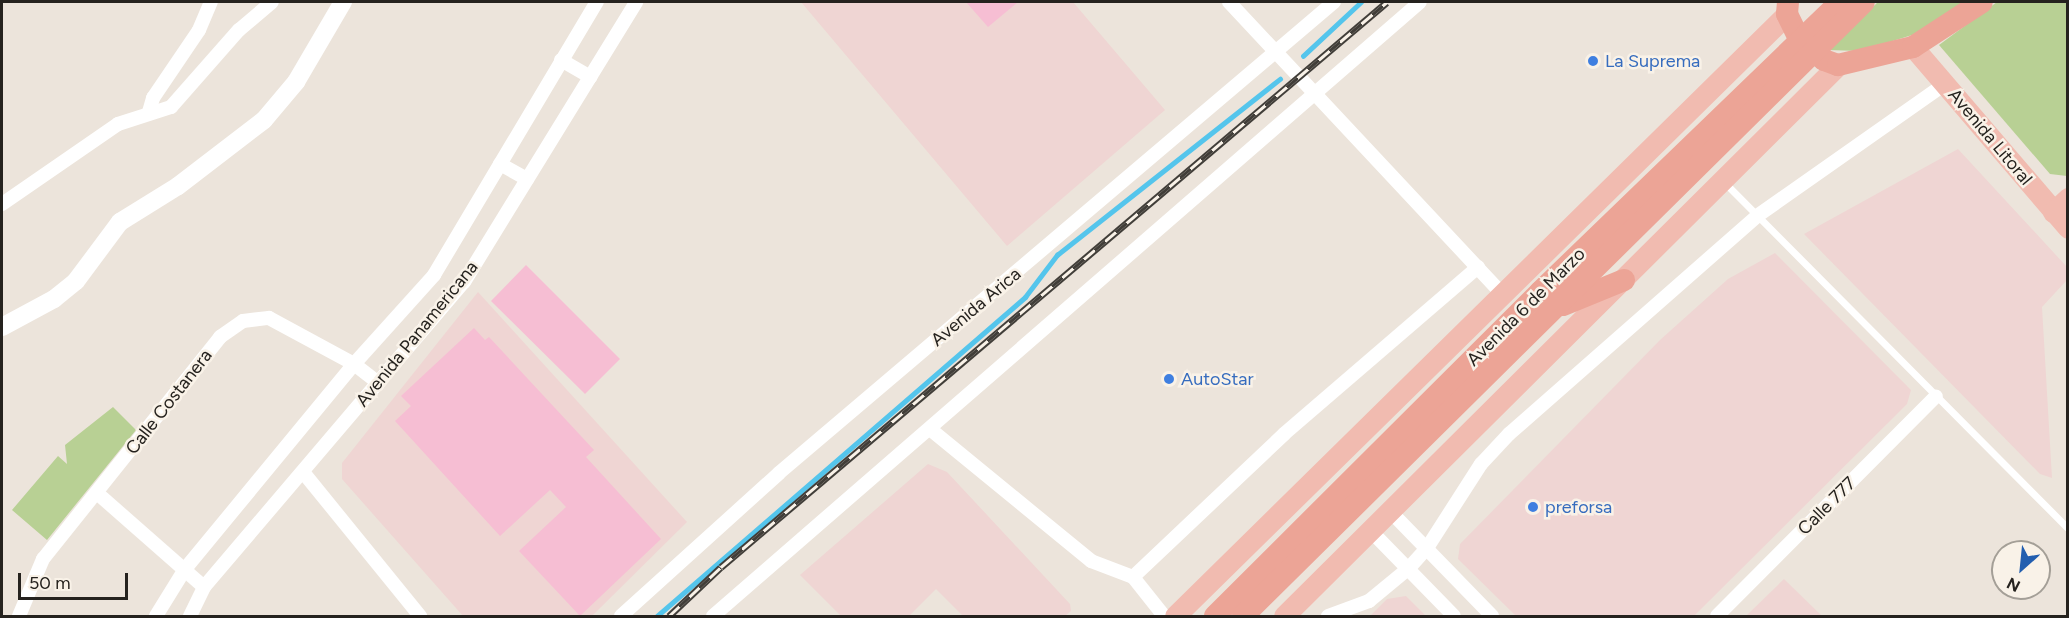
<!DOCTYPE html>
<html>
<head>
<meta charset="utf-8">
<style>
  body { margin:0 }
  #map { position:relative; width:2069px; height:618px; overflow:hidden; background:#ece4db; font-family:Figtree,sans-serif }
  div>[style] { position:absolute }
  .industrial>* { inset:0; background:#efd5d3 }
  .green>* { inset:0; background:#b8d094 }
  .stream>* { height:4.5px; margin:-2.25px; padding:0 2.25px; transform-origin:2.25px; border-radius:2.25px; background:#54c5ec }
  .building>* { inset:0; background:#f6bed3 }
  .service>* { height:7px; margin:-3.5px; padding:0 3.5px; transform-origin:3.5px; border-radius:3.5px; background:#fff }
  .minor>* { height:14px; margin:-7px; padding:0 7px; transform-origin:7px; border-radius:7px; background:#fff }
  .secondary>* { height:18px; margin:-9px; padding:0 9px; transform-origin:9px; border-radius:9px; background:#fff }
  .primary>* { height:21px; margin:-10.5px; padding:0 10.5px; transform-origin:10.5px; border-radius:10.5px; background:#f1bbb0 }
  .trunk>* { height:22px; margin:-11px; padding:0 11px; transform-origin:11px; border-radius:11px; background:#eca496 }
  .rail>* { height:7px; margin-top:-3.5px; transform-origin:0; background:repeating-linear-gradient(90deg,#f9f2e8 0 14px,#413e39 0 28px); box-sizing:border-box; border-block:2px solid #413e39 }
  .dots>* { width:16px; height:16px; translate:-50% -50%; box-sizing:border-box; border:3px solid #f9f2e8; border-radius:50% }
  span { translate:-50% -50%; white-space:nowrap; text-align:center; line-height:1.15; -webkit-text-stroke:5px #f9f2e8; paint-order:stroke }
  .shop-label { font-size:18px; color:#366cbe }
  .left { translate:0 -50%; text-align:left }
  .street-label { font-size:18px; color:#25221e }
  .frame { position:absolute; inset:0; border:3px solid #25221e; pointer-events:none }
  .north { position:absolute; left:1991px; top:540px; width:60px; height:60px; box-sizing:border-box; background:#f9f2e8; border:2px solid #a49f97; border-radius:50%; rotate:207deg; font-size:16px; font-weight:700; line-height:24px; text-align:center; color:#25221e }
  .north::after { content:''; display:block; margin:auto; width:21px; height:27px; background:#225eaf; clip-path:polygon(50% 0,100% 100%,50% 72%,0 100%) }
  .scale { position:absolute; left:18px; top:573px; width:110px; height:27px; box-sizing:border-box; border:3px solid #25221e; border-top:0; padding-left:8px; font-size:18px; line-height:21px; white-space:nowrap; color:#25221e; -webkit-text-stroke:4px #f9f2e8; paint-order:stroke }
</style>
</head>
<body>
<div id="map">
  <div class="industrial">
    <div style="clip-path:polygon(801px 2px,1073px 2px,1165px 110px,1007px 246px)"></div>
    <div style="clip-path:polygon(1958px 149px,2067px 267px,2067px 280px,2042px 307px,2052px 478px,2040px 474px,1804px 234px)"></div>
    <div style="clip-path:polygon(1775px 253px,1911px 390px,1907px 404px,1694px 616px,1516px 616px,1458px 559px,1460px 544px,1660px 340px,1728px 279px)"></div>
    <div style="clip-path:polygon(478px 292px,687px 522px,592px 616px,463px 616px,342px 479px,342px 463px)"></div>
    <div style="clip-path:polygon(928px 464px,947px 472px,1070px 604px,1071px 611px,1065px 616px,963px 616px,936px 589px,909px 616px,841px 616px,800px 575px)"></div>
    <div style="clip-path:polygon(1784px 579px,1822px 616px,1746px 616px)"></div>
    <div style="clip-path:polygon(1406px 596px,1426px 616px,1370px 616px,1387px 599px)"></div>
  </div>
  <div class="green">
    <div style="clip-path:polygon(1878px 2px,1968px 2px,1922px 32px,1860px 51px,1828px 50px)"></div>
    <div style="clip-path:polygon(1997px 2px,2067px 2px,2067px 176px,2050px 174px,1939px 45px)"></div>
    <div style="clip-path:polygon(113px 407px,136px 430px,47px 540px,12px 510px,58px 456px,67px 464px,65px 445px)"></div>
  </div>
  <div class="stream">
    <div style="left:1303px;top:56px;width:79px;rotate:-43deg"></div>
    <div style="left:657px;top:616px;width:487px;rotate:-40.9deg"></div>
    <div style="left:1025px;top:297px;width:53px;rotate:-52.7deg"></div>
    <div style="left:1057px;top:255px;width:284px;rotate:-38.3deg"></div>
  </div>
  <div class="building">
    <div style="clip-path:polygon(966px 2px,1018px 2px,988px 27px)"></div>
    <div style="clip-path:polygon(526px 265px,620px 359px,585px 394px,491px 301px)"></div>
    <div style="clip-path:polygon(474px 328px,485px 340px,489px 337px,594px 450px,586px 457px,661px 539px,580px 616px,519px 551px,566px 507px,550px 490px,500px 536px,395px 421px,411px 406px,401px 396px)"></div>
  </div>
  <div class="service">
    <div style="left:1723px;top:181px;width:489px;rotate:45.2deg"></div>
  </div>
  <div class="minor">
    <div style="left:1229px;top:2px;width:398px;rotate:46.9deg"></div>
    <div style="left:561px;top:60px;width:34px;rotate:30deg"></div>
    <div style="left:149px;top:112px;width:15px;rotate:-74deg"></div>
    <div style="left:153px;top:98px;width:82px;rotate:-55.9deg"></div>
    <div style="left:199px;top:30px;width:30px;rotate:-67deg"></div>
    <div style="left:500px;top:164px;width:31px;rotate:29deg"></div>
    <div style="left:2px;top:204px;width:141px;rotate:-34.6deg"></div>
    <div style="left:118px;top:124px;width:56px;rotate:-17.8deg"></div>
    <div style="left:171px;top:107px;width:103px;rotate:-48.6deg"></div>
    <div style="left:239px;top:30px;width:43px;rotate:-40.3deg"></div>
    <div style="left:930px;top:429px;width:208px;rotate:39.3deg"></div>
    <div style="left:1091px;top:561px;width:45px;rotate:20.9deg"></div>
    <div style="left:1133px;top:577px;width:50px;rotate:51.5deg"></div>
    <div style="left:303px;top:472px;width:186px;rotate:50.9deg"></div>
    <div style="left:97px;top:493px;width:142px;rotate:41.3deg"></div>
    <div style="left:1389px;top:510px;width:148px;rotate:45.8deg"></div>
    <div style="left:1370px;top:530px;width:120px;rotate:45.7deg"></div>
    <div style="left:1133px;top:577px;width:208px;rotate:-43.4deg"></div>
    <div style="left:1284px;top:434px;width:256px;rotate:-40.7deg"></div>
    <div style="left:19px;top:616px;width:62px;rotate:-67.2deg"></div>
    <div style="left:43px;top:559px;width:284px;rotate:-51.4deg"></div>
    <div style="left:220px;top:337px;width:28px;rotate:-35deg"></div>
    <div style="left:243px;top:321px;width:26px;rotate:-7deg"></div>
    <div style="left:269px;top:318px;width:97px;rotate:28.4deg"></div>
    <div style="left:354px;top:364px;width:31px;rotate:38deg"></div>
    <div style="left:156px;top:616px;width:55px;rotate:-58.3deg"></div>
    <div style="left:185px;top:569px;width:266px;rotate:-50.5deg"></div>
    <div style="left:354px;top:364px;width:120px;rotate:-48deg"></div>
    <div style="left:434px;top:275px;width:318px;rotate:-59.2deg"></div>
    <div style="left:190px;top:616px;width:32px;rotate:-64deg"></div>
    <div style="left:204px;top:587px;width:401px;rotate:-49.6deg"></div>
    <div style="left:464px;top:282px;width:329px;rotate:-58.4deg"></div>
    <div style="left:621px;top:616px;width:213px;rotate:-42.1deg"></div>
    <div style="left:779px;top:473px;width:728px;rotate:-40.32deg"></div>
    <div style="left:713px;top:616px;width:936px;rotate:-40.97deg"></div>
    <div style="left:1328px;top:616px;width:44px;rotate:-20.1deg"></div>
    <div style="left:1369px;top:601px;width:52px;rotate:-39.5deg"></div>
    <div style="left:1409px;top:568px;width:27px;rotate:-48deg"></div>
    <div style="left:1427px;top:548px;width:100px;rotate:-57.3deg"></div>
    <div style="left:1481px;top:464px;width:41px;rotate:-47deg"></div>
    <div style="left:1509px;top:434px;width:330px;rotate:-41.3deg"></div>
    <div style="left:1757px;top:216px;width:230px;rotate:-35.1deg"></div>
    <div style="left:1717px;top:616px;width:310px;rotate:-45.1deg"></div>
  </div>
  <div class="secondary">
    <div style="left:2px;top:327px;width:59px;rotate:-28.3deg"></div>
    <div style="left:54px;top:299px;width:28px;rotate:-39deg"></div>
    <div style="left:76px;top:281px;width:74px;rotate:-53.3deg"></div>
    <div style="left:120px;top:222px;width:68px;rotate:-31.8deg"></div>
    <div style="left:178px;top:186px;width:108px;rotate:-37.5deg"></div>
    <div style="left:264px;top:120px;width:50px;rotate:-49.9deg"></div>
    <div style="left:296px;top:82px;width:93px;rotate:-59.6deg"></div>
  </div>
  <div class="primary">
    <div style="left:1913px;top:47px;width:238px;rotate:49.4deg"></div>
    <div style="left:2053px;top:212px;width:21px;rotate:-43deg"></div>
    <div style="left:1175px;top:616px;width:858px;rotate:-44.53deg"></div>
    <div style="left:1284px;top:616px;width:781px;rotate:-44.84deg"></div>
  </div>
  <div class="trunk">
    <div style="left:1788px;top:2px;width:12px;rotate:95deg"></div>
    <div style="left:1787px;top:14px;width:30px;rotate:64deg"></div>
    <div style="left:1800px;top:41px;width:31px;rotate:38deg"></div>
    <div style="left:1824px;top:60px;width:15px;rotate:20deg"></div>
    <div style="left:1838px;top:65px;width:77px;rotate:-13.5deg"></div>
    <div style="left:1913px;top:47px;width:82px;rotate:-33.1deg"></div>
    <div style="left:1563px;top:305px;width:66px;rotate:-22.3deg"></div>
    <div style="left:1215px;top:616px;width:459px;rotate:-44.9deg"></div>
    <div style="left:1540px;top:292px;width:417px;rotate:-44deg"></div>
    <div style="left:1243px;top:616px;width:873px;rotate:-44.68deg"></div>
  </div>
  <div class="rail">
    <div style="left:669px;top:616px;width:71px;rotate:-43.3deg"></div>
    <div style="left:721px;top:567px;width:873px;rotate:-40.31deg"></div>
  </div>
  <div class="dots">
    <div style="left:1593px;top:61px;background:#3f7fe0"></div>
    <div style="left:1169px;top:379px;background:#3f7fe0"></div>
    <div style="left:1533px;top:507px;background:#3f7fe0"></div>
  </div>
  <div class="shop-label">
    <span class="left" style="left:1605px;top:61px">La Suprema</span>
    <span class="left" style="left:1181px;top:379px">AutoStar</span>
    <span class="left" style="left:1545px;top:507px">preforsa</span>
  </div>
  <div class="street-label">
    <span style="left:1990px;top:137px;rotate:50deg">Avenida Litoral</span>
    <span style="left:976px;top:307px;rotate:-40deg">Avenida Arica</span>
    <span style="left:1526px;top:307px;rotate:-45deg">Avenida 6 de Marzo</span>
    <span style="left:417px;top:334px;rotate:-51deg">Avenida Panamericana</span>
    <span style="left:169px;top:402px;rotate:-52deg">Calle Costanera</span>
    <span style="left:1827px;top:506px;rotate:-45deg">Calle 777</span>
  </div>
  <div class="frame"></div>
  <div class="north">N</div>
  <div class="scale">50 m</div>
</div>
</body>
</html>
